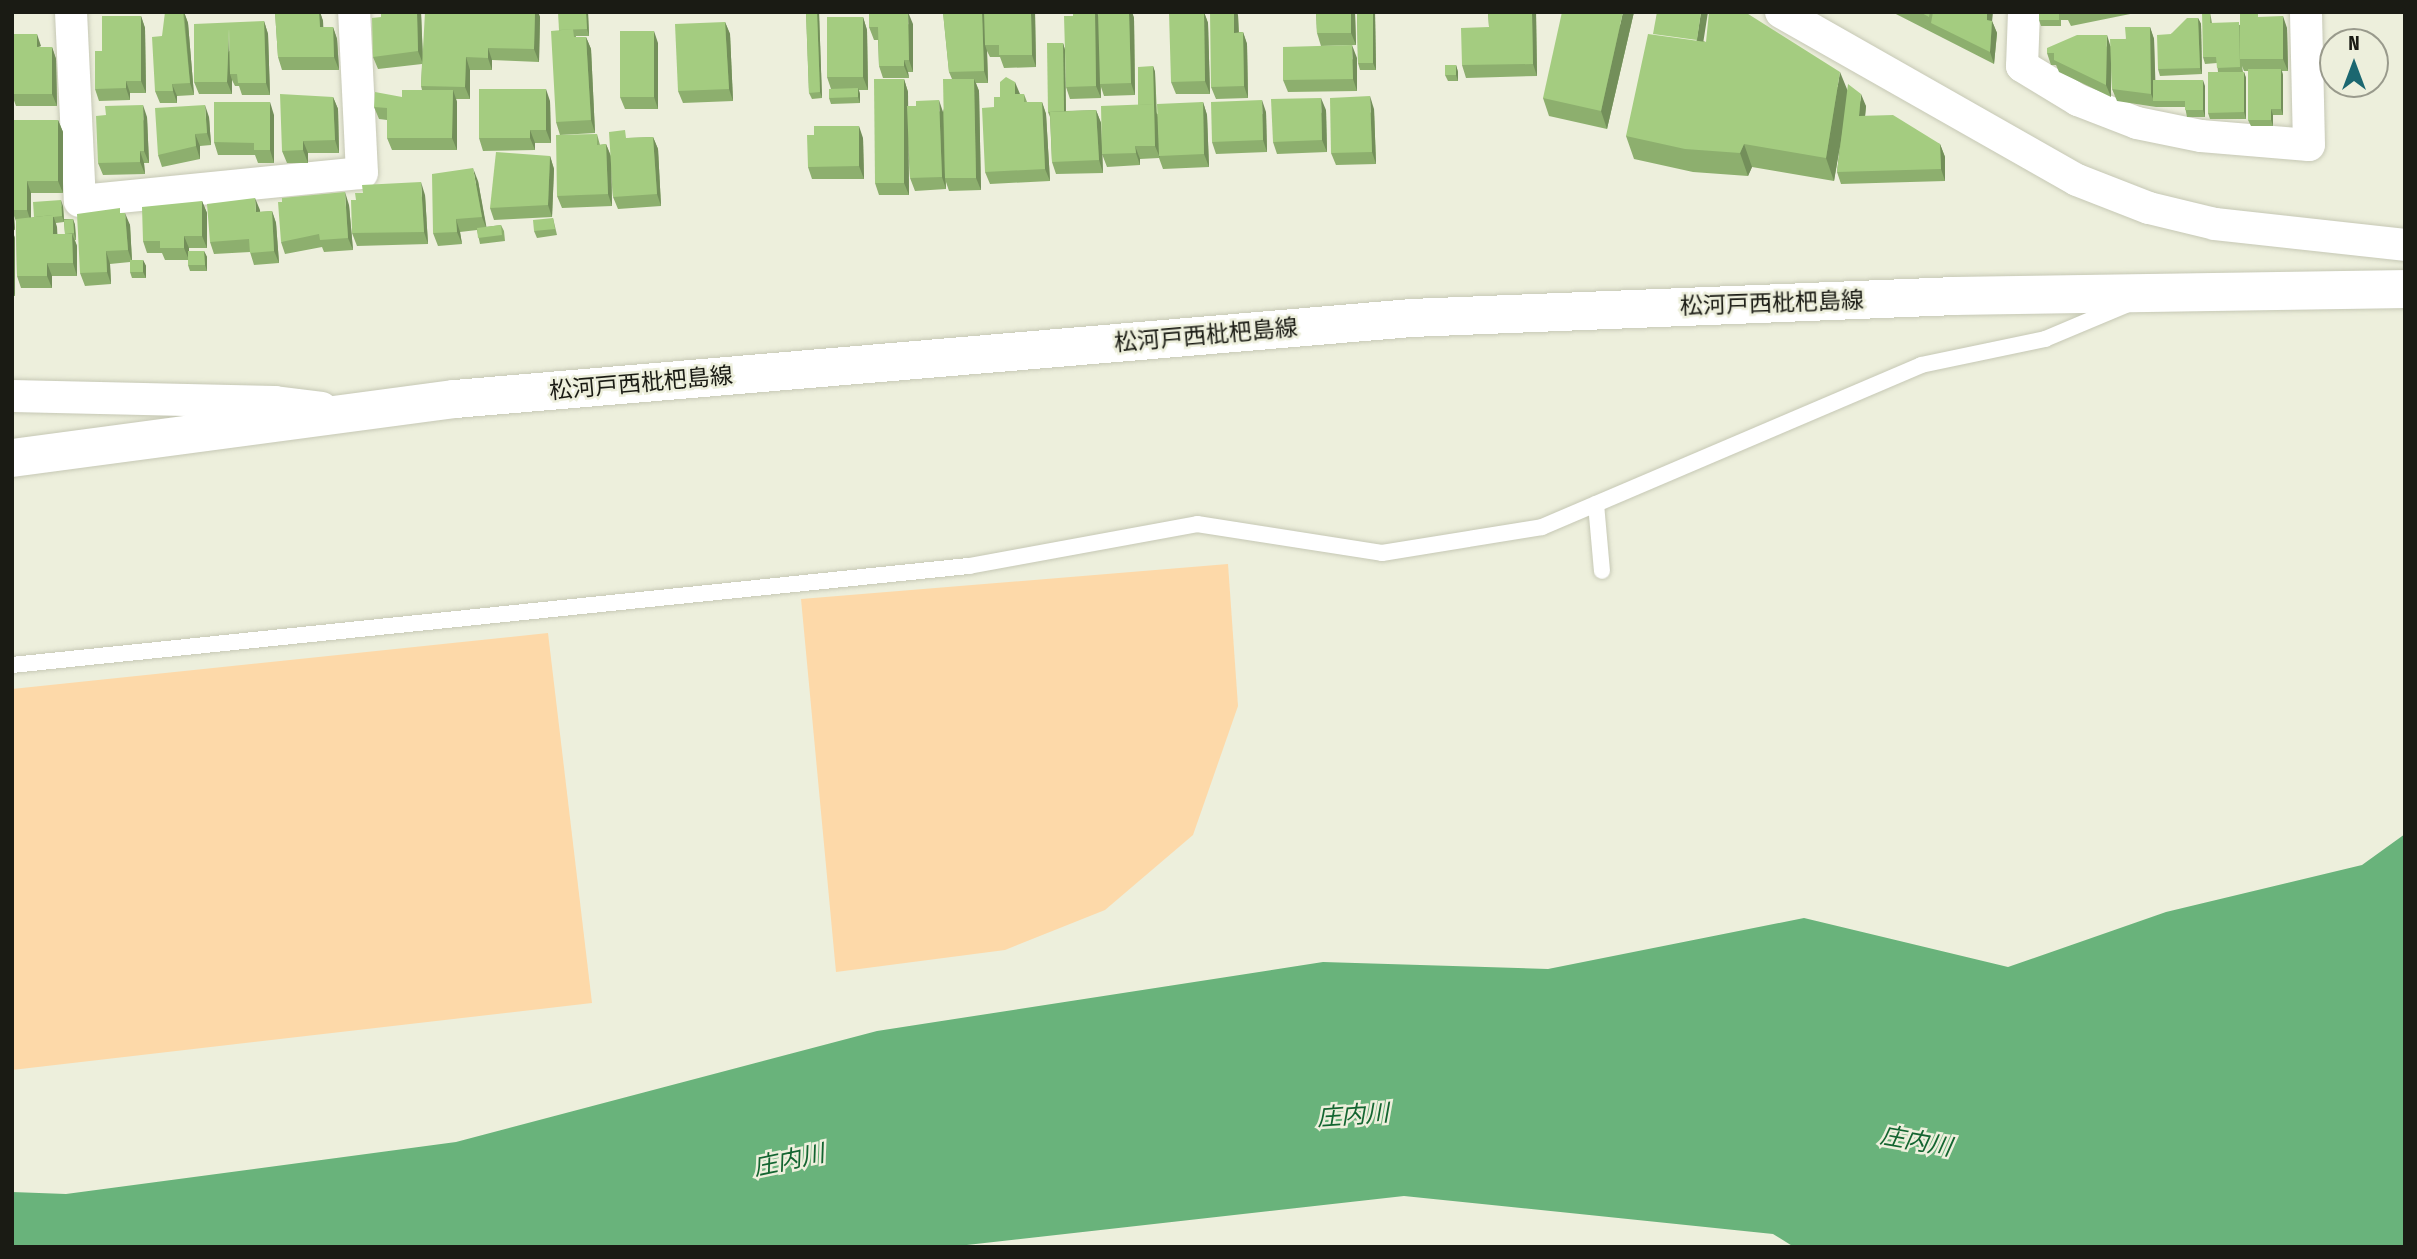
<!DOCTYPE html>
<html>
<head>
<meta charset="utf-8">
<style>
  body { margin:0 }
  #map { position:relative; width:2417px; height:1259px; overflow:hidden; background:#edefdc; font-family:"Fira Sans Condensed","Noto Sans JP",sans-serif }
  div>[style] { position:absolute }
  .green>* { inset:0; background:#fdd9a9 }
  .water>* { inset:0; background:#69b37b }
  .roads { filter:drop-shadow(0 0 2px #c6c8b5) drop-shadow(0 0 2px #c6c8b5) }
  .service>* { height:16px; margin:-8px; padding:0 8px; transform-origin:8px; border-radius:8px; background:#fff }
  .minor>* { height:32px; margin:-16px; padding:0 16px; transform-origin:16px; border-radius:16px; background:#fff }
  .secondary>* { height:38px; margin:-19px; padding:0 19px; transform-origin:19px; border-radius:19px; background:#fff }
  .wall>* { inset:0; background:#8daf6e }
  .shaded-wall>* { inset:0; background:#738f5a }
  .building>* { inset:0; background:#a4cc80 }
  span { translate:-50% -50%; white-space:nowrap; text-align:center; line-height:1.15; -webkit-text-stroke:5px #edefdc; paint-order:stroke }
  .street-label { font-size:23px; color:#1a1b14 }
  .water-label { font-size:24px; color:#136530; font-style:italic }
  .frame { position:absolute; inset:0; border:14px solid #1a1b14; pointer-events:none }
  .north { position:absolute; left:2319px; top:28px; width:70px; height:70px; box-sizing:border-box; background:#edefdc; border:2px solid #999a8c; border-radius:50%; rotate:0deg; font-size:19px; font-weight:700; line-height:28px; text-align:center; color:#1a1b14 }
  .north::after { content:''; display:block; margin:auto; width:24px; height:32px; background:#1b6770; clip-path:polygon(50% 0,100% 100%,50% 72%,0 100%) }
</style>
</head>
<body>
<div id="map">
  <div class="green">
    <div style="clip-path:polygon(1228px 564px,1238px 706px,1193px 835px,1105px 910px,1005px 950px,836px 972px,801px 599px)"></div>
    <div style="clip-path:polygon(548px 633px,592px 1003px,12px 1070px,12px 689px)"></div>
  </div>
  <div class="water">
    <div style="clip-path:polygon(2405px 834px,2405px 1247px,1794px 1247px,1773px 1234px,1404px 1196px,949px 1247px,12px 1247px,12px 1192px,66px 1194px,456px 1142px,877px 1031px,1323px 962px,1548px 969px,1804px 918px,2008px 967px,2166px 912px,2362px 865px)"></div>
  </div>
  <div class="roads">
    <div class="service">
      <div style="left:1596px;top:504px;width:67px;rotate:84.9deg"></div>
      <div style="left:12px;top:665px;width:962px;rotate:-5.91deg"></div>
      <div style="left:969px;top:566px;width:232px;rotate:-10.4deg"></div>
      <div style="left:1197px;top:524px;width:187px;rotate:8.9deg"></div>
      <div style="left:1382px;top:553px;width:162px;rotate:-9.2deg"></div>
      <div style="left:1542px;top:527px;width:412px;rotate:-23.1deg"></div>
      <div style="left:1921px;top:365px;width:127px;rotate:-11.8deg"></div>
      <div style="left:2045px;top:339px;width:88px;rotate:-22.8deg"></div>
    </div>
    <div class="minor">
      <div style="left:71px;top:12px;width:189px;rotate:87.3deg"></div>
      <div style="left:80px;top:201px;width:283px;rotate:-5.7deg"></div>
      <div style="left:362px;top:173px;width:161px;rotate:-92.8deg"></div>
      <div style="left:1781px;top:12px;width:340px;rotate:29.6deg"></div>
      <div style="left:2077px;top:180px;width:77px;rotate:21.3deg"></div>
      <div style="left:2149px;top:208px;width:68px;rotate:13.6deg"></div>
      <div style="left:2215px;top:224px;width:191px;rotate:6.3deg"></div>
      <div style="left:2024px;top:12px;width:54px;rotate:92.1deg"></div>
      <div style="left:2022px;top:66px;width:66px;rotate:31.3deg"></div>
      <div style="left:2078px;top:100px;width:63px;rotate:21.3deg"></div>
      <div style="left:2137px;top:123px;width:65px;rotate:11.5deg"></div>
      <div style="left:2201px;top:136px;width:108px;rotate:4.8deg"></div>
      <div style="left:2309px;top:145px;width:133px;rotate:-91.3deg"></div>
      <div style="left:12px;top:396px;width:263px;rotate:1.3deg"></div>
      <div style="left:275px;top:402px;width:47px;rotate:7.3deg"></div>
    </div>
    <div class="secondary">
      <div style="left:12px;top:458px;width:447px;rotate:-7.6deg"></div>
      <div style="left:455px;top:399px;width:959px;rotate:-4.84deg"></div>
      <div style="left:1411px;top:318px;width:545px;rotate:-2.31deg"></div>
      <div style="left:1956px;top:296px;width:449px;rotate:-0.9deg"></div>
    </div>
  </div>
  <div class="wall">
    <div style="clip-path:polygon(184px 12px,188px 23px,194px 95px,177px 96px,177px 103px,160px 103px,155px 91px,162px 36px)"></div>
    <div style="clip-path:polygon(275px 12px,320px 12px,323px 21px,323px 27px,333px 27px,337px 39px,339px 70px,282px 70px,278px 57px)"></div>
    <div style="clip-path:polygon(417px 12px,421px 12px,423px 58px,457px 12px,457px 14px,478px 14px,478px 12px,538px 12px,540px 17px,539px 62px,492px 60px,492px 70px,470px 70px,470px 99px,456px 99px,457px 102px,457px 150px,392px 150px,387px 138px,387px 120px,379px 119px,374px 107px,422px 90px,421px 86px,422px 64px,378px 69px,373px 57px)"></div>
    <div style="clip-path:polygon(588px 12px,589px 36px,576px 36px,576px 37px,586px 37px,591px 49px,595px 133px,560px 135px,556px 122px,559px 30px)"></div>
    <div style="clip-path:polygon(806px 12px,819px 12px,822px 98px,812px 99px,809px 93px)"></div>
    <div style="clip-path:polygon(943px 12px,1035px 12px,1036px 67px,1004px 68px,1000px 57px,990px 57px,987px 51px,988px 83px,976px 83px,979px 91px,981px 190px,949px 191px,946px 182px,946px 189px,915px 191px,910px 178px,908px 138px,909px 195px,879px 195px,875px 183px,904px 79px,908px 92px,908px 106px,943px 112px,952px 79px,949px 72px)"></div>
    <div style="clip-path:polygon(1107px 12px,1132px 12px,1134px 18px,1135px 95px,1104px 96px,1101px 87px,1101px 98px,1070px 99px,1066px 87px,1073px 16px,1098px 16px,1107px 13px)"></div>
    <div style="clip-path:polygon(1204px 12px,1208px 23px,1210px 94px,1176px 94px,1171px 82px)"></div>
    <div style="clip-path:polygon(1316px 12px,1355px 12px,1356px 45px,1321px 46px,1317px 33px)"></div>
    <div style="clip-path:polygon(1357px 12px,1375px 12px,1376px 70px,1360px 70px,1358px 63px)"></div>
    <div style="clip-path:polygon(1488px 12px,1536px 12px,1537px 76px,1466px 78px,1462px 65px,1489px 27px)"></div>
    <div style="clip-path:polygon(1634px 12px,1607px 129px,1549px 116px,1543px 98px)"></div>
    <div style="clip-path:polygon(1892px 12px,1992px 12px,1992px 21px,1997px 33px,1994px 64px)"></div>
    <div style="clip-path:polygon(2039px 12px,2140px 12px,2071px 26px,2068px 20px,2061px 20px,2061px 26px,2041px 26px,2039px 20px)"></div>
    <div style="clip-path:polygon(2210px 12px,2212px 23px,2240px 25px,2262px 17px,2287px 28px,2288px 71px,2282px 71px,2283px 75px,2283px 115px,2273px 115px,2273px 126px,2251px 126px,2248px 120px,2248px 71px,2244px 71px,2242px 66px,2243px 72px,2244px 72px,2246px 78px,2246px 119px,2210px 119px,2208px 113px,2218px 72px,2217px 63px,2205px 64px,2203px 57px)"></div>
    <div style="clip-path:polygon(1238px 15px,1239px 32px,1243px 32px,1247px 44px,1248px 98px,1216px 99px,1211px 87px)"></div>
    <div style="clip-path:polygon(141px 16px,145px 28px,146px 93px,130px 93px,130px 100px,99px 101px,95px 89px,102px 51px)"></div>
    <div style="clip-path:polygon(863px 17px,867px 30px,868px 90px,859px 90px,860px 94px,860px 103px,831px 104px,829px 98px,831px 89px,827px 77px)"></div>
    <div style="clip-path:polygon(2198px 18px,2201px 24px,2202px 74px,2160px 76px,2158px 69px,2171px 34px)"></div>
    <div style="clip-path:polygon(264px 21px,268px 34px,270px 95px,242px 95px,239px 86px,235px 86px,232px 80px,232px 94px,199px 94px,194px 82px)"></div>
    <div style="clip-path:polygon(725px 22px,730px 34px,733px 101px,683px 103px,678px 91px)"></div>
    <div style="clip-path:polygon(913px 24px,913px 72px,908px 72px,909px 78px,883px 78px,879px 66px,878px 40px,874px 40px,869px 27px)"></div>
    <div style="clip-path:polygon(2150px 27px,2154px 39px,2155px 80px,2205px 86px,2205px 117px,2187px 117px,2185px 107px,2156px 107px,2117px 101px,2112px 89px,2111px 57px,2111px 97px,2059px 72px,2056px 65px,2051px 65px,2047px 53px,2111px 46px)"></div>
    <div style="clip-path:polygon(12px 34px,41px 47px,52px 47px,56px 59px,57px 106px,16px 106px,12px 95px)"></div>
    <div style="clip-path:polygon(1703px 41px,1847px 90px,1866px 106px,1865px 116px,1940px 144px,1945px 157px,1945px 181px,1841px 184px,1837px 172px,1840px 144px,1834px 181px,1752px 167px,1748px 176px,1693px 172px,1634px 159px,1626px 136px)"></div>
    <div style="clip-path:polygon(658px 43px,658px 109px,625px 109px,620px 97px)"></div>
    <div style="clip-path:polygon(1063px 43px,1065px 50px,1066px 111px,1096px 110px,1101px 123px,1103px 173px,1056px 174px,1052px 162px,1050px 117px,1048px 112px)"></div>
    <div style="clip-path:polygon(1357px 58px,1357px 91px,1288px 92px,1283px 80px)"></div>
    <div style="clip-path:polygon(1456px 65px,1458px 72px,1458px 81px,1448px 81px,1445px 75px)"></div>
    <div style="clip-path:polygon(1153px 66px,1155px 72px,1157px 114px,1203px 102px,1207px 115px,1209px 167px,1163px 169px,1159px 158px,1140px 159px,1140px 165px,1107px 167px,1102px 154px,1138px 105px)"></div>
    <div style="clip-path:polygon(1019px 94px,1024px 94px,1027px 102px,1042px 102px,1046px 114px,1050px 181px,990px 184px,985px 172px,994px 107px,1000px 97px)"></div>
    <div style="clip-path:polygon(333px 97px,338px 109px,339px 153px,308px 153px,308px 163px,287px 163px,282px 151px)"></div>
    <div style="clip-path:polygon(550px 101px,551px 143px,535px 143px,535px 150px,483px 151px,479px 138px)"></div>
    <div style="clip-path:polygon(1374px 109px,1376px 164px,1336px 165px,1331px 153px)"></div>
    <div style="clip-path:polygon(1326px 110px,1327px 152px,1277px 154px,1273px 142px)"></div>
    <div style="clip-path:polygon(1266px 112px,1267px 152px,1216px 154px,1212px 142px)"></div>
    <div style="clip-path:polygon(274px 115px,274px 163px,258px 163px,255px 155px,218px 155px,214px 142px)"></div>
    <div style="clip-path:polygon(147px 117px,149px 163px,144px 163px,145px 174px,103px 175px,98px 163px)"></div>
    <div style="clip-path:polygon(209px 117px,211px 145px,200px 146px,200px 159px,162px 167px,158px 155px)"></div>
    <div style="clip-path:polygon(evenodd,12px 120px,58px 120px,63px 132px,63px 193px,31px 193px,31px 218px,63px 206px,64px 219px,73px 219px,75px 225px,76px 240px,75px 240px,77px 246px,77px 276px,52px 276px,52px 288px,21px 288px,17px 276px,16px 221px,14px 216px,15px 230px,12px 230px,15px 238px,15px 296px,12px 296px,12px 120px,64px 222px,65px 234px,57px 234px,56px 223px,64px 222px)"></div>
    <div style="clip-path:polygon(597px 134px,600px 145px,606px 144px,611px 156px,628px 138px,653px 137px,658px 149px,661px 206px,618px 209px,613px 197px,611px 165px,612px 206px,562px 208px,557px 196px)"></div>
    <div style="clip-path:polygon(814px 135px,863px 138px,864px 179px,812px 179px,808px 167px)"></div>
    <div style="clip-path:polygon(550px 156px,554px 169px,552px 217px,494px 220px,490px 208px)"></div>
    <div style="clip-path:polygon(478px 181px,486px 227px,501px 225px,504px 231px,505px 241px,480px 244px,477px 230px,460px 232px,462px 244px,438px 246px,433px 233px)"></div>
    <div style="clip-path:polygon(425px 195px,428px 244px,357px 246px,352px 233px)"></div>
    <div style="clip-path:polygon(202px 201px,207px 213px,207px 248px,189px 248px,189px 251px,204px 251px,207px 257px,207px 271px,190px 271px,188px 265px,188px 260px,165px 260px,162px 253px,147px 253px,143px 241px)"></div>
    <div style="clip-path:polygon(349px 205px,353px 250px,324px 252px,322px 247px,285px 254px,281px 242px)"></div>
    <div style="clip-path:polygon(260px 210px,260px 212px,272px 211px,276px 223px,279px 263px,254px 265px,250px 252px,214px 254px,210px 242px)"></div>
    <div style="clip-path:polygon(122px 213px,130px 225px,132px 260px,143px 260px,146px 266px,146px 278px,132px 278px,130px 272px,130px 262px,110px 264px,111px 284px,85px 286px,80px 273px)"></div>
    <div style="clip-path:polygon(553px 218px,557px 235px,537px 238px,534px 231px)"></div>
  </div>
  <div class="shaded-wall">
    <div style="clip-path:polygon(184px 12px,188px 23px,194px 95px,190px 83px)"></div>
    <div style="clip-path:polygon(319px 12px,320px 12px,323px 21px,324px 40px,320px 27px)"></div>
    <div style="clip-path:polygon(417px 12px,421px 12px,423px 64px,418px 51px)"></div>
    <div style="clip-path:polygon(535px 12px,538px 12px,540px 17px,539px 62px,534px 49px)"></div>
    <div style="clip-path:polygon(586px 12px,588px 12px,589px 36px,587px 29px)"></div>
    <div style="clip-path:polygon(817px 12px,819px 12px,822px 98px,820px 92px)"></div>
    <div style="clip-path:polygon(908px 12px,913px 24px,913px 72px,909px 60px)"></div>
    <div style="clip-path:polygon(982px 12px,986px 12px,985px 45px,987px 51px,988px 83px,984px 71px)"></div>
    <div style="clip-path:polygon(1031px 12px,1035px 12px,1036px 67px,1032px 55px)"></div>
    <div style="clip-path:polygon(1095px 12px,1097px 12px,1100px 20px,1100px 84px,1101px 98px,1096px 86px)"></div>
    <div style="clip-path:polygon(1129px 12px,1132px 12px,1134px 18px,1135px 95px,1131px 83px)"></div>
    <div style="clip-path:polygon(1204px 12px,1208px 23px,1210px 94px,1205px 81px)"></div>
    <div style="clip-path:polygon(1234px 12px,1237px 12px,1238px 15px,1239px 45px,1234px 33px)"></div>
    <div style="clip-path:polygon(1351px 12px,1355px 12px,1356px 45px,1351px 33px)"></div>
    <div style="clip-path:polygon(1373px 12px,1375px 12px,1376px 70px,1373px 63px)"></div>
    <div style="clip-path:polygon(1532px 12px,1536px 12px,1537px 76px,1533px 64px)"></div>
    <div style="clip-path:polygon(1623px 12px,1634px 12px,1607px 129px,1601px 111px)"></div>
    <div style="clip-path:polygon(1701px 12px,1708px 12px,1700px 63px,1695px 51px)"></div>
    <div style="clip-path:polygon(1987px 12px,1993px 12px,1991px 32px,1987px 20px)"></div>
    <div style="clip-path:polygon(141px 16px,145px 28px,146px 93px,141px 81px)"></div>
    <div style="clip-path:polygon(2283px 16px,2287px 28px,2288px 71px,2283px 59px)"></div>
    <div style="clip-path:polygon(863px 17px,867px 30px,868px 90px,863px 77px)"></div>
    <div style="clip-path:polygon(2198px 18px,2201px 24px,2202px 74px,2200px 68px)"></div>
    <div style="clip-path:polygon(264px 21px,268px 34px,270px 95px,266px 83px)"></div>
    <div style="clip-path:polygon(1992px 21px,1997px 33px,1994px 64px,1990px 52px)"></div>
    <div style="clip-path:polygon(725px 22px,730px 34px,733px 101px,729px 89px)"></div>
    <div style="clip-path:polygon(333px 27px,337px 39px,339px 70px,334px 57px)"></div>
    <div style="clip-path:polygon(2150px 27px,2154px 39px,2156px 101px,2154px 101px,2151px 94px)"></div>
    <div style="clip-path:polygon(229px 29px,230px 74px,232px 80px,232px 94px,227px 82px)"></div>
    <div style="clip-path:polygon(654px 31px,658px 43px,658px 109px,654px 97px)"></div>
    <div style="clip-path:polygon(1243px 32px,1247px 44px,1248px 98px,1244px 86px)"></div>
    <div style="clip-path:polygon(37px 34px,41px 46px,37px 47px)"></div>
    <div style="clip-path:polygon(2107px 35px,2111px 48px,2111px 97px,2106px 85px)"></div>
    <div style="clip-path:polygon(586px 37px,591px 49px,595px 133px,591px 120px)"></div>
    <div style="clip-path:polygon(1063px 43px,1065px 50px,1066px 118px,1064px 112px)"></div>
    <div style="clip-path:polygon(1352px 45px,1357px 58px,1357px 91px,1353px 79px)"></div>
    <div style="clip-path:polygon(52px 47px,56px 59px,57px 106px,52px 94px)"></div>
    <div style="clip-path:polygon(488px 48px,492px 60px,492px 70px,488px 58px)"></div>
    <div style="clip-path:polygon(466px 57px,470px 70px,470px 99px,465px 87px)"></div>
    <div style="clip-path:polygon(904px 60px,908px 72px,909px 78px,904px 66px)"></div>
    <div style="clip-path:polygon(1456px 65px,1458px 72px,1458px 81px,1456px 75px)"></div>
    <div style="clip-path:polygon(1153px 66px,1155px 72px,1156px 112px,1158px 117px,1160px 158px,1155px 146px)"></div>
    <div style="clip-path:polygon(2281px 69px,2283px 75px,2283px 115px,2281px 109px)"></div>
    <div style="clip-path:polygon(1840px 72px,1849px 94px,1834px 181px,1826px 158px)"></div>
    <div style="clip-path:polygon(2244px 72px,2246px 78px,2246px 119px,2244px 112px)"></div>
    <div style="clip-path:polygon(904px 79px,908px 92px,909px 195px,904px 183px)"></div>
    <div style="clip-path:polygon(974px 79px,979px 91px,981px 190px,976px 178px)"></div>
    <div style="clip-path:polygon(2203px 80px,2205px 86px,2205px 117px,2203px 110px)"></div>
    <div style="clip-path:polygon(126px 81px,130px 93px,130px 100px,126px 88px)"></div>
    <div style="clip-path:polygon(1015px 82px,1020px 94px,1015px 94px)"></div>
    <div style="clip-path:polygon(172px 84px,177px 96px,177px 103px,173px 91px)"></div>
    <div style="clip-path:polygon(858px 88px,860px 94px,860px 103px,858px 97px)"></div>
    <div style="clip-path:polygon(546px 89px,550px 101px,551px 143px,546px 130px)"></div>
    <div style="clip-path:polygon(453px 90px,457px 102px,457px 150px,452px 138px)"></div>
    <div style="clip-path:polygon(1861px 94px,1866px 106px,1864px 128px,1859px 116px)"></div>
    <div style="clip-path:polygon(1370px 96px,1374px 109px,1376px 164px,1372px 152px)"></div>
    <div style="clip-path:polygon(333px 97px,338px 109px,339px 153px,335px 140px)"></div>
    <div style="clip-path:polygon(1321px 98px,1326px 110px,1327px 152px,1322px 140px)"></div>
    <div style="clip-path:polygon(939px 100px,943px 112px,945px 178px,946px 189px,942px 177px)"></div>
    <div style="clip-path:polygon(1262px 100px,1266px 112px,1267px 152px,1263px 140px)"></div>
    <div style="clip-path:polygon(270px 102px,274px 115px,274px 163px,270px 150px)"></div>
    <div style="clip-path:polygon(1042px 102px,1046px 114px,1050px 181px,1045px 169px)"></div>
    <div style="clip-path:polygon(1203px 102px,1207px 115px,1209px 167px,1204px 154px)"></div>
    <div style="clip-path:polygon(143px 105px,147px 117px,149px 163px,144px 151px)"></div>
    <div style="clip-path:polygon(205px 105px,209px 117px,211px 145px,207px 133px)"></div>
    <div style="clip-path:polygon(2271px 109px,2273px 115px,2273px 126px,2271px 120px)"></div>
    <div style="clip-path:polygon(1096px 110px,1101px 123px,1103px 173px,1099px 160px)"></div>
    <div style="clip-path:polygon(58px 120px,63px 132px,63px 193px,58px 181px)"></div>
    <div style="clip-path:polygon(859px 126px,863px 138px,864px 179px,859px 166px)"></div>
    <div style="clip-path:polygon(530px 130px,535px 143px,535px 150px,530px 138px)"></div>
    <div style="clip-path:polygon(195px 134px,200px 146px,200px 159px,196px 146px)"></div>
    <div style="clip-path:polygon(653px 137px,658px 149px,661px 206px,657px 194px)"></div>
    <div style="clip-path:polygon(303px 141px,308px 153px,308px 163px,303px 150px)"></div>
    <div style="clip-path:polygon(606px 144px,611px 157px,612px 206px,608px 194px)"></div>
    <div style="clip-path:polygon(1744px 144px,1752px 167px,1748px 176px,1740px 153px)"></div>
    <div style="clip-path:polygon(1940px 144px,1945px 157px,1945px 181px,1941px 169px)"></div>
    <div style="clip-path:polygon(1135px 146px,1140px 159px,1140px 165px,1136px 153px)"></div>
    <div style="clip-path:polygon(140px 151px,144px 163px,145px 174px,140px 162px)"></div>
    <div style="clip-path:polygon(550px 156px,554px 169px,552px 217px,548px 205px)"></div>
    <div style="clip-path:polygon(473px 168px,478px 181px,487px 230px,482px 217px)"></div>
    <div style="clip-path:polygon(27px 181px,31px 193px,31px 222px,27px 210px)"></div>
    <div style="clip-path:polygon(421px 182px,425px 195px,428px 244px,424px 232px)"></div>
    <div style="clip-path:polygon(345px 192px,349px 205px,353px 250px,348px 238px)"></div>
    <div style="clip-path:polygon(12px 198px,12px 210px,14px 216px,15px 230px,12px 224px)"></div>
    <div style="clip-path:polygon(255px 198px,260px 210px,261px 224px,256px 212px)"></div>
    <div style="clip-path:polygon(61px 200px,63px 206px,64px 222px,62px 216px)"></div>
    <div style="clip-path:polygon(202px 201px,207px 213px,207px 248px,202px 236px)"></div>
    <div style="clip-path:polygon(272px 211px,276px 223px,279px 263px,274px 251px)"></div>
    <div style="clip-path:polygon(125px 213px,130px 225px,132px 262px,128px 250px)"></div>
    <div style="clip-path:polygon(53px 215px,57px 227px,58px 246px,53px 234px)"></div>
    <div style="clip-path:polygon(73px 219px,75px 225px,76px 240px,74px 233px)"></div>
    <div style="clip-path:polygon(456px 219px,460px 232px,462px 244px,457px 232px)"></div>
    <div style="clip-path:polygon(12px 230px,15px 238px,15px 296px,12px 288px)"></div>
    <div style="clip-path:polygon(72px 234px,77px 246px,77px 276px,73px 263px)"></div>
    <div style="clip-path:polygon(184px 236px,189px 248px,189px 260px,184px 248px)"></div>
    <div style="clip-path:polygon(106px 251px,110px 264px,111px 284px,107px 272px)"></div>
    <div style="clip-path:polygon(204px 251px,207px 257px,207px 271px,205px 265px)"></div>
    <div style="clip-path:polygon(143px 260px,146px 266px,146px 278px,143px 272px)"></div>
    <div style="clip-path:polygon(47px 263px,52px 276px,52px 288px,47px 276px)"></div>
  </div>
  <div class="building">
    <div style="clip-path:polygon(165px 12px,183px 12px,190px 83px,172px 84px,173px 91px,155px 91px,152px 37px,162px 36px)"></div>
    <div style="clip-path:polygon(275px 12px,319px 12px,320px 27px,333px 27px,334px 57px,278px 57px)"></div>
    <div style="clip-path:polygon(381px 12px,417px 12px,418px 51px,373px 57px,372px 18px,381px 17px)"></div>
    <div style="clip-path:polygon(425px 12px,453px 12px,453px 13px,478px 14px,478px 12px,535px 12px,534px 49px,488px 48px,488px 58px,466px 57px,465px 87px,421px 86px)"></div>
    <div style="clip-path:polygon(558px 12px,586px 12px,587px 29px,559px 30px)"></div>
    <div style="clip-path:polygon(806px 12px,817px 12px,820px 92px,809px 93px)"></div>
    <div style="clip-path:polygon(869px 12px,908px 12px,909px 60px,904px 60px,904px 66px,879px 66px,878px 27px,869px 27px)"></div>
    <div style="clip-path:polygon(943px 12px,982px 12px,984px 71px,949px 72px)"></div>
    <div style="clip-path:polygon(984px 12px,1031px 12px,1032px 55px,999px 55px,999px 45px,985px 45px)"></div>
    <div style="clip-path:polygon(1073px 12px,1095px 12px,1096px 86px,1066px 87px,1064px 16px,1073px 16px)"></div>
    <div style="clip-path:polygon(1107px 12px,1129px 12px,1131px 83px,1100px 84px,1098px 13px,1107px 13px)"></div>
    <div style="clip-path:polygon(1169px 12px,1204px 12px,1205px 81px,1171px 82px)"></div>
    <div style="clip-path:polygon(1210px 12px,1234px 12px,1234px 33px,1243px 32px,1244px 86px,1211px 87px)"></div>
    <div style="clip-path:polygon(1316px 12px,1351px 12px,1351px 33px,1317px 33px)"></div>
    <div style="clip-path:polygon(1357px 12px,1373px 12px,1373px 63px,1358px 63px)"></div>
    <div style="clip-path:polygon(1488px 12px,1532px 12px,1533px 64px,1462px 65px,1461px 28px,1489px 27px)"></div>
    <div style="clip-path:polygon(1562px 12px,1623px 12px,1601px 111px,1543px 98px)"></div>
    <div style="clip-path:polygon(1657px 12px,1701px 12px,1697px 40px,1653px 34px)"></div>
    <div style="clip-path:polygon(1709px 12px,1745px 12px,1840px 72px,1826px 158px,1744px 144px,1740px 153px,1685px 149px,1626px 136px,1648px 34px,1706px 42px)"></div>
    <div style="clip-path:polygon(1920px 12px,1930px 12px,1929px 17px)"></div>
    <div style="clip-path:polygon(1933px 12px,1987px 12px,1987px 20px,1992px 21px,1990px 52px,1931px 23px)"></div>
    <div style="clip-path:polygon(2039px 12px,2066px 12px,2066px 13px,2059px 13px,2059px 20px,2039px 20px)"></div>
    <div style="clip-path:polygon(2202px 12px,2210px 12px,2210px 23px,2239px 22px,2240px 67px,2217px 68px,2216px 57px,2203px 57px)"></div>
    <div style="clip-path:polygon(2240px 12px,2258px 12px,2258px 17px,2283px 16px,2283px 59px,2240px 59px)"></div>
    <div style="clip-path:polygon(102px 16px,141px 16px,141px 81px,126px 81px,126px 88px,95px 89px,95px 51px,102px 51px)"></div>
    <div style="clip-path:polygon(827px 17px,863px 17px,863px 77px,827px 77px)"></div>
    <div style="clip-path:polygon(2187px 18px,2198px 18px,2200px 68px,2158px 69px,2157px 35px,2171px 34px)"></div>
    <div style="clip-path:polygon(264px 21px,266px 83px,238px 83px,237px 74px,230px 74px,229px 29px,227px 82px,194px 82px,194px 24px)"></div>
    <div style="clip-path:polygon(725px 22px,729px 89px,678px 91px,675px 24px)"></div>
    <div style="clip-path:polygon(2125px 27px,2150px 27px,2151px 94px,2112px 89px,2110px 39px,2126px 39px)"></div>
    <div style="clip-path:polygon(573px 29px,574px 37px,586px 37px,591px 120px,556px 122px,551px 31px)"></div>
    <div style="clip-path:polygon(620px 31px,654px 31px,654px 97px,620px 97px)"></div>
    <div style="clip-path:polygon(12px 34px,37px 34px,37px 47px,52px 47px,52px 94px,12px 94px)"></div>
    <div style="clip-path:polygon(2077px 35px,2107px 35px,2106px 85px,2054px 60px,2054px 53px,2047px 53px,2047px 48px)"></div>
    <div style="clip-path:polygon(1047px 43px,1063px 43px,1064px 111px,1048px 112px)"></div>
    <div style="clip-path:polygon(1352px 45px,1353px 79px,1283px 80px,1283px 47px)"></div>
    <div style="clip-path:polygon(1445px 65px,1456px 65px,1456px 75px,1445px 75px)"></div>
    <div style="clip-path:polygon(1153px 66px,1154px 106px,1154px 104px,1138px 105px,1138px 67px)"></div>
    <div style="clip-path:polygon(2248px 69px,2281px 69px,2281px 109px,2271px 109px,2271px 120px,2248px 120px)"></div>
    <div style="clip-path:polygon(2208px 72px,2244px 72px,2244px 112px,2208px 113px)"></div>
    <div style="clip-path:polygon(1006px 77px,1015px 82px,1015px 94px,1024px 94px,1024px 102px,1042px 102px,1045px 169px,985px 172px,982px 108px,994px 107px,994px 97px,1000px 97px,1000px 82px)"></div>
    <div style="clip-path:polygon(874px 79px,904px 79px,904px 183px,875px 183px)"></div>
    <div style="clip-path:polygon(943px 79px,974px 79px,976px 178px,945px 178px)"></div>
    <div style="clip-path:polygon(2153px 80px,2203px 80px,2203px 110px,2185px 110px,2185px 101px,2153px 101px)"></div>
    <div style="clip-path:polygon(1848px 84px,1861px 94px,1859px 116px,1893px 115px,1940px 144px,1941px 169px,1837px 172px)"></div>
    <div style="clip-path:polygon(858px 88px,858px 97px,829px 98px,829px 89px)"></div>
    <div style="clip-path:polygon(479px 89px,546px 89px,546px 130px,530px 130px,530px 138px,479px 138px)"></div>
    <div style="clip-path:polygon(402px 90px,453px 90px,452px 138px,387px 138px,387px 108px,374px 107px,375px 92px,402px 97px)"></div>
    <div style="clip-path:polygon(280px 94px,333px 97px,335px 140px,303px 141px,303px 150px,282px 151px)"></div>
    <div style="clip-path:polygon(1370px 96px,1372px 152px,1331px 153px,1330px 98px)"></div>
    <div style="clip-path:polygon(1321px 98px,1322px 140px,1273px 142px,1271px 99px)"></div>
    <div style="clip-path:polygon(939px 100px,942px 177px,910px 178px,907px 106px,916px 106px,916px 101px)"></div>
    <div style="clip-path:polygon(1262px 100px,1263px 140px,1212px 142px,1211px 102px)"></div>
    <div style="clip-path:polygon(214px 102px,270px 102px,270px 150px,254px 150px,254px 143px,214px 142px)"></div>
    <div style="clip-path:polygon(1203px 102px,1204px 154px,1159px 156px,1157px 104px)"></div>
    <div style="clip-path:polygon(1154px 104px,1155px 146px,1135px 146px,1136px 153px,1102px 154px,1101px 106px)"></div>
    <div style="clip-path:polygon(143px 105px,144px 151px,140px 151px,140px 162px,98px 163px,96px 116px,106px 115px,105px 106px)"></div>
    <div style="clip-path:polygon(205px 105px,207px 133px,195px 134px,196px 146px,158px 155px,155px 108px)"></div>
    <div style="clip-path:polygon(1096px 110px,1099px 160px,1052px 162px,1050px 112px)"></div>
    <div style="clip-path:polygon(12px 120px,58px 120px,58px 181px,27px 181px,27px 210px,12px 210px)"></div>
    <div style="clip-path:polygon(814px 126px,859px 126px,859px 166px,808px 167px,807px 135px,814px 135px)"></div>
    <div style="clip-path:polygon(625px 130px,626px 138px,653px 137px,657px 194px,613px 197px,609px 132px)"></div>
    <div style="clip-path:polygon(597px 134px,597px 145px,606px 144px,608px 194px,557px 196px,556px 135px)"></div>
    <div style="clip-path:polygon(496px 152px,550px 156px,548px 205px,490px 208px)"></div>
    <div style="clip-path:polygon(473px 168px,482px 217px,456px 219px,457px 232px,433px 233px,432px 174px)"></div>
    <div style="clip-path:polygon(421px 182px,424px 232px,352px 233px,351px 200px,356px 200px,355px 193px,363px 193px,362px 185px)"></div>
    <div style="clip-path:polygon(345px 192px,348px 238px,320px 240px,319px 234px,281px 242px,278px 202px,282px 202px,282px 198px)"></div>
    <div style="clip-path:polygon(255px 198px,256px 212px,272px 211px,274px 251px,250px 253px,249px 239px,210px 242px,207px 204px)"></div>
    <div style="clip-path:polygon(61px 200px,62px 216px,53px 217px,53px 215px,34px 217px,33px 202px)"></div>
    <div style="clip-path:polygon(202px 201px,202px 236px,184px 236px,184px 248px,160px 248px,160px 241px,143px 241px,142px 207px)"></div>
    <div style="clip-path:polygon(120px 208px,120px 213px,125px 213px,128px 250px,106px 251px,107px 272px,80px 273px,77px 214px)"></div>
    <div style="clip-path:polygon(53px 215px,53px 234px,72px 234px,73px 263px,47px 263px,47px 276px,17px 276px,16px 219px)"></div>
    <div style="clip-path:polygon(553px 218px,555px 229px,534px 231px,533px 220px)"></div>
    <div style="clip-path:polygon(73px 219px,74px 233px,65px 234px,64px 220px)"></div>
    <div style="clip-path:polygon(501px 225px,502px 235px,478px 238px,477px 228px)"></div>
    <div style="clip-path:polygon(188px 251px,204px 251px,205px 265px,188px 265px)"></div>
    <div style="clip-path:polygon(130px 260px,143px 260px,143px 272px,130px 272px)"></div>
  </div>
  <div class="street-label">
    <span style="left:1772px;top:303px;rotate:-2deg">松河戸西枇杷島線</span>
    <span style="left:1206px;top:335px;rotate:-5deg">松河戸西枇杷島線</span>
    <span style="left:641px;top:383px;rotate:-5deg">松河戸西枇杷島線</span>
  </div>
  <div class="water-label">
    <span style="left:1353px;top:1116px;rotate:-4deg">庄内川</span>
    <span style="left:1916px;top:1142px;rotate:10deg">庄内川</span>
    <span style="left:789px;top:1161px;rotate:-12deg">庄内川</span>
  </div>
  <div class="frame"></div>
  <div class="north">N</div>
</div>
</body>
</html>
